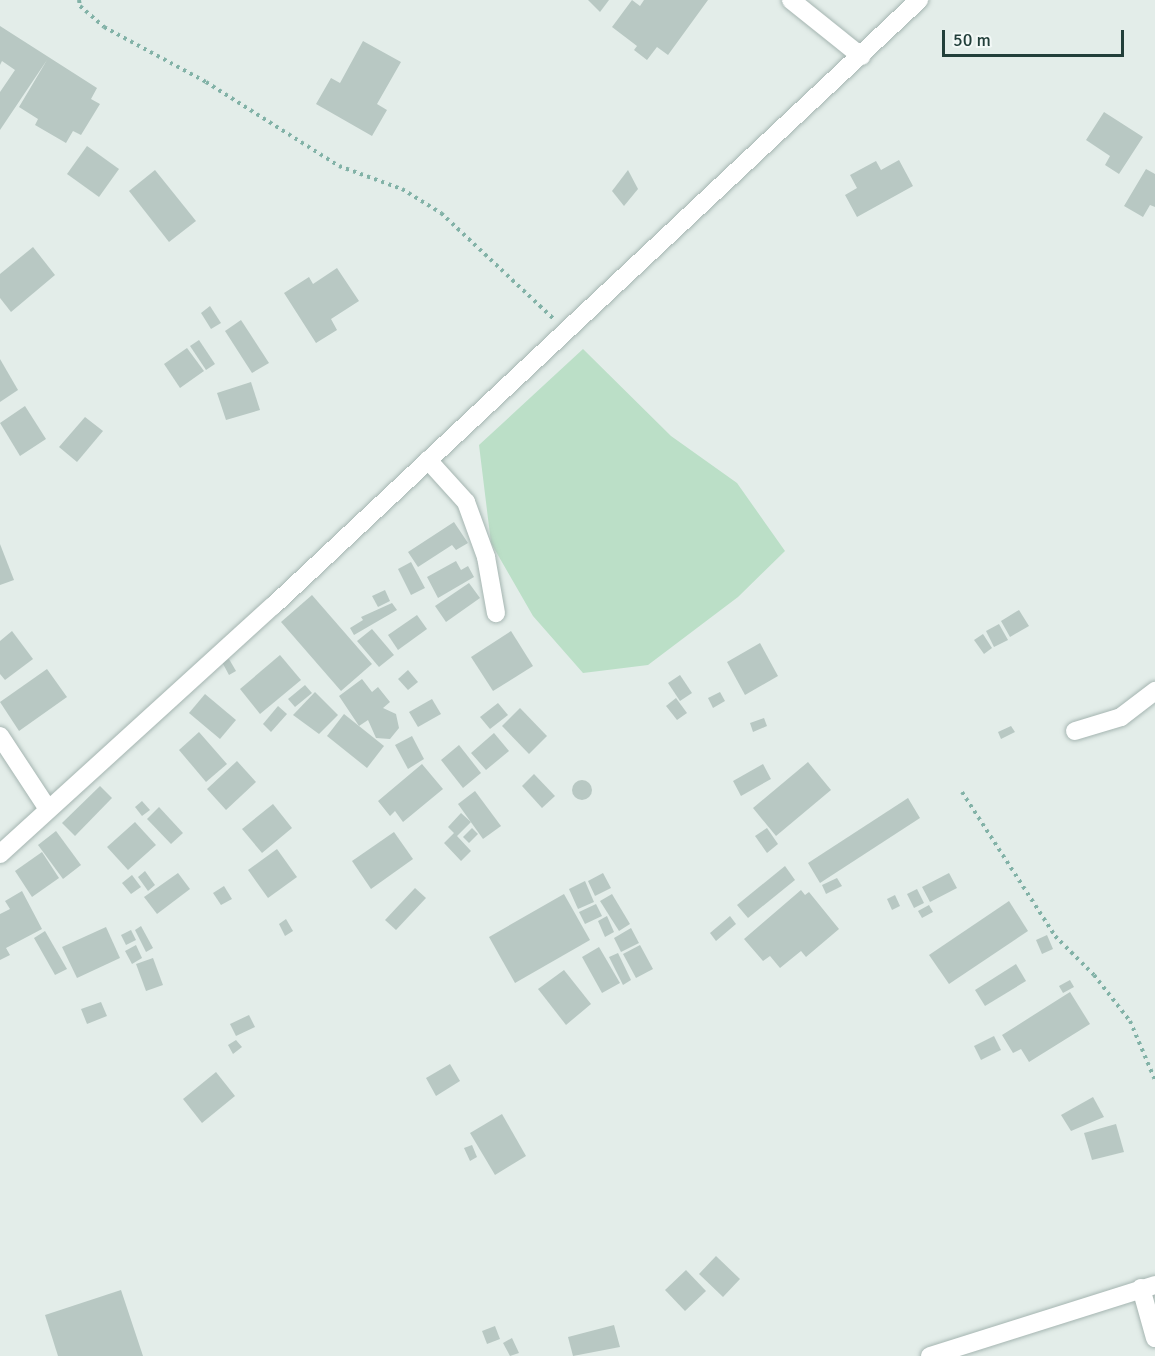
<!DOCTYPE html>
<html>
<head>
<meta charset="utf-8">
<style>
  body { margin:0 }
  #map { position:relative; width:1155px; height:1356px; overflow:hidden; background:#e3ede9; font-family:Signika,sans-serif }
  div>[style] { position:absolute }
  .green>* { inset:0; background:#bbdfc7 }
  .building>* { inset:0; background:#b8c8c3 }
  .round { border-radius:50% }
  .path>* { height:4px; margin-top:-2px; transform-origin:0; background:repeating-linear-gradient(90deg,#82b2a7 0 3px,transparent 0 7.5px) }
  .roads { filter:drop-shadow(0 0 2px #a5b5b1) drop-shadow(0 0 2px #a5b5b1) }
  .minor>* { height:18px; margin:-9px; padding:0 9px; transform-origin:9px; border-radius:9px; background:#fff }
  span { translate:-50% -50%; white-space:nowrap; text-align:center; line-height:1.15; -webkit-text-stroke:4.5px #f3f9f7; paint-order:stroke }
  .scale { position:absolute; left:942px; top:30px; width:182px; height:27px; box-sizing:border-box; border:3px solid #223f3a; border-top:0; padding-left:8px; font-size:18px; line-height:21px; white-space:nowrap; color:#223f3a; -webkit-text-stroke:4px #f3f9f7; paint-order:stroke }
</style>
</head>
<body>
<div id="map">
  <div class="green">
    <div style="clip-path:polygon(583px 349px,671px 436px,737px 483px,785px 551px,738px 597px,648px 665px,583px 673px,533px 616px,491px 543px,479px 445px)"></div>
  </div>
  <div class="building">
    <div style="clip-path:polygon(588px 0,609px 0,600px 12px)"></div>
    <div style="clip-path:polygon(632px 0,640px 6px,644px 0,708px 0,668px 55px,657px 47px,647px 60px,634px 50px,637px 46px,612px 27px)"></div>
    <div style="clip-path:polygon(0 26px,97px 88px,91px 99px,100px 104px,81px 135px,73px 131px,66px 143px,35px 125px,38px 119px,19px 107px,47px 60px,0 130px,0 92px,15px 70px,2px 61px,0 65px)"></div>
    <div style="clip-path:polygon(363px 41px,401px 62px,377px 104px,387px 110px,372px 136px,316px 104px,331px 78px,340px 83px)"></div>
    <div style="clip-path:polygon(1104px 112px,1143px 137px,1119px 174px,1105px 165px,1110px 156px,1086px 140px)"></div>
    <div style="clip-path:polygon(87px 146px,119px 169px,99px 197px,67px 174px)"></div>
    <div style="clip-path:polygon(899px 160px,913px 186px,857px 217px,845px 195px,857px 188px,850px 175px,876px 161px,881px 170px)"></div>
    <div style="clip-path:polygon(1146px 169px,1155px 174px,1155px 207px,1150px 205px,1143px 217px,1124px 206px)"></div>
    <div style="clip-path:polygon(155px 170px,196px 221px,169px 242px,129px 191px)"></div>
    <div style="clip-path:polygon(628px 170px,638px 189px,624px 206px,612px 191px)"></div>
    <div style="clip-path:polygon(33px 247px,55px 275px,11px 312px,0 298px,0 274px)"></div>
    <div style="clip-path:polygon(337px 268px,359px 301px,331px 319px,337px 330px,316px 343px,284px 293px,309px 277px,313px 284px)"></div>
    <div style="clip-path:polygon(210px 306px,221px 323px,211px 329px,201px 313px)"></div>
    <div style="clip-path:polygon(241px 320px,269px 363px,252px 373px,225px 331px)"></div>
    <div style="clip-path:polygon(199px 340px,215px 364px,206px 370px,190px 346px)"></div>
    <div style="clip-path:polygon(187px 348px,204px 371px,180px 388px,164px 364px)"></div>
    <div style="clip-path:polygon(0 359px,18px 390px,0 402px)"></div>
    <div style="clip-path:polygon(251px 382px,260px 410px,226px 420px,217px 393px)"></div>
    <div style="clip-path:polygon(25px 406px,46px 439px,20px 456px,0 423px)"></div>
    <div style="clip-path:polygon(85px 417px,103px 431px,77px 462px,59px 447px)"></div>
    <div style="clip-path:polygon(454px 522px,468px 543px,456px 550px,452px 545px,418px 567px,408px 552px)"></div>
    <div style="clip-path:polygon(0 544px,14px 580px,0 585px)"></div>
    <div style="clip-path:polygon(456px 561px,461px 570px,468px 566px,474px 577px,438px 598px,427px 577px)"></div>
    <div style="clip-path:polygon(411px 562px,425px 588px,411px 595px,398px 569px)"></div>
    <div style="clip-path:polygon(469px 583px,480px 598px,446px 622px,435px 606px)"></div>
    <div style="clip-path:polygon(385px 590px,390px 601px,378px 607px,372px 596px)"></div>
    <div style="clip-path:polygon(312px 595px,372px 664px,341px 691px,281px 622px)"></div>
    <div style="clip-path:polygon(392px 603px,397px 610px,354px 635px,350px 628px,363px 620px,361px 617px)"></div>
    <div style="clip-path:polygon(1019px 610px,1029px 626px,1010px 637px,1001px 621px)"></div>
    <div style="clip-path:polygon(417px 615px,427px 629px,398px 650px,388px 635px)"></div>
    <div style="clip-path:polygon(999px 624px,1008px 640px,994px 647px,986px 631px)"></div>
    <div style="clip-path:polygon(372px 629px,394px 655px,379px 667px,357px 641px)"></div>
    <div style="clip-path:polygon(12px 631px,33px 659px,5px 680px,0 674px,0 641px)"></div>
    <div style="clip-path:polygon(511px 631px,533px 666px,493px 691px,471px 657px)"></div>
    <div style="clip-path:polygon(983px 634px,992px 648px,984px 654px,974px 640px)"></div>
    <div style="clip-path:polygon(760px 643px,778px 676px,745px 695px,727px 662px)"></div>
    <div style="clip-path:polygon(280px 655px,301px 680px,260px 714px,240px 689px)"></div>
    <div style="clip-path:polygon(229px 659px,236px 671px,229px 675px,222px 662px)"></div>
    <div style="clip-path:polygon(47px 669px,67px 697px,19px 731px,0 702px)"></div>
    <div style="clip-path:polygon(408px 670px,418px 682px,408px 690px,398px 679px)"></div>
    <div style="clip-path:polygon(680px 675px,692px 693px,680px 701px,668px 683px)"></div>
    <div style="clip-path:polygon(362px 679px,372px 692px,378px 687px,390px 702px,383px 708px,396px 714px,399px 728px,390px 739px,376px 738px,368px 720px,359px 726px,339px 696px)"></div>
    <div style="clip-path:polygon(305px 685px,312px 693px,295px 707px,288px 699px)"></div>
    <div style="clip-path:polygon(315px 692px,338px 715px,319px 734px,293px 715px)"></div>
    <div style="clip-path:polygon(720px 692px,725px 701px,713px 708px,708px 698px)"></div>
    <div style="clip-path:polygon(205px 694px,236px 720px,220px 739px,189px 713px)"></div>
    <div style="clip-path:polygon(676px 698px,687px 713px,677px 720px,666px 706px)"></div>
    <div style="clip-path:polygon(432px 699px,441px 714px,418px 727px,409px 712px)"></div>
    <div style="clip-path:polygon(498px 703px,508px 715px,490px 729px,480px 717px)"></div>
    <div style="clip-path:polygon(278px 706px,287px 714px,271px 732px,263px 724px)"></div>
    <div style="clip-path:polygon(520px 708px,547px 736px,529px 754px,502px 726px)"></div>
    <div style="clip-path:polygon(344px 714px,384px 746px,367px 768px,327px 736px)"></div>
    <div style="clip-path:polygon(764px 718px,767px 726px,753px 732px,750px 723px)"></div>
    <div style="clip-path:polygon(1011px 726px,1015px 732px,1001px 739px,998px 732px)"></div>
    <div style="clip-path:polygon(199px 732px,227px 764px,206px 782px,179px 750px)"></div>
    <div style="clip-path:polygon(494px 733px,509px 751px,486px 770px,471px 753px)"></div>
    <div style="clip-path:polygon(412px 736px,424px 759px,408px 769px,395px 745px)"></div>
    <div style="clip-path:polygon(459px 745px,481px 773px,463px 788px,441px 760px)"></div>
    <div style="clip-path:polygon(237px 761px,256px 782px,226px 810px,207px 789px)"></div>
    <div style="clip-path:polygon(808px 762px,831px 790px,776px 836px,753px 808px)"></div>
    <div style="clip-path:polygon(422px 764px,443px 789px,403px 822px,395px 811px,390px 816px,378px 801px)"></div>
    <div style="clip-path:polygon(763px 764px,771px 779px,741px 796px,733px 781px)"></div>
    <div style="clip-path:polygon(534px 774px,555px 796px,542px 808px,522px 786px)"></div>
    <div class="round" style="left:572px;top:780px;width:20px;height:20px"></div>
    <div style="clip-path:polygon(100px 786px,112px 798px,75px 836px,62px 823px)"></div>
    <div style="clip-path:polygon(475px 791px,501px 826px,483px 839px,458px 804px)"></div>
    <div style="clip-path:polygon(908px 798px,920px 818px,820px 883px,808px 863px)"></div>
    <div style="clip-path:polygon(142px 801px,150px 810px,142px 816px,135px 807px)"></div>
    <div style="clip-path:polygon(273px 804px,292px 828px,262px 853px,242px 829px)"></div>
    <div style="clip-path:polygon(159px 807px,183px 833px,171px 844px,147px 819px)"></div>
    <div style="clip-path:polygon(461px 813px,471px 822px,457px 836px,471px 851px,461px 861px,444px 843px,454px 833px,448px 827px)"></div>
    <div style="clip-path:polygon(135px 822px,156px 845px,128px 870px,107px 847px)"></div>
    <div style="clip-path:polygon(472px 828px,478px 834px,469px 843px,463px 837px)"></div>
    <div style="clip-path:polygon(767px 828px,778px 844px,767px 853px,755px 836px)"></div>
    <div style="clip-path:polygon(56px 831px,81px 865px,63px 879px,38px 845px)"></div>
    <div style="clip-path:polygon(394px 832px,413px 859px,371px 889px,352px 861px)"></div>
    <div style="clip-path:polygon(277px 849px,297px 877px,268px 898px,248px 870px)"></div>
    <div style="clip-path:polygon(42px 852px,59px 878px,32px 897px,15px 871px)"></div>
    <div style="clip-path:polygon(785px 866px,795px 880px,748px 918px,737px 905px)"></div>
    <div style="clip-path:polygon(145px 871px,155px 885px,148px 891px,138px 877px)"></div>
    <div style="clip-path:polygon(178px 873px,190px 889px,157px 914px,144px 897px)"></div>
    <div style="clip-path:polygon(603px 873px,611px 888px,595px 896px,588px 881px)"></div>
    <div style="clip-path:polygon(949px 873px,957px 888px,930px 902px,922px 887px)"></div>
    <div style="clip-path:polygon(132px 875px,141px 887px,131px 894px,122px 883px)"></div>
    <div style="clip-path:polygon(837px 878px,842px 886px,826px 894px,822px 885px)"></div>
    <div style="clip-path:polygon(585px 881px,594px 902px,578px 909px,569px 889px)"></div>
    <div style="clip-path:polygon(224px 886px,232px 899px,221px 905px,213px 893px)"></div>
    <div style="clip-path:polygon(415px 888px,426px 898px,396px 930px,385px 920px)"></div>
    <div style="clip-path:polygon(917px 889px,924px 903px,914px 908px,907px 894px)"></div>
    <div style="clip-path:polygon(801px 890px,805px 895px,809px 892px,839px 929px,806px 957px,801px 951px,780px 968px,770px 956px,763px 961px,744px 939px)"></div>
    <div style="clip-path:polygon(22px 891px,42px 929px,6px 948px,10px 955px,0 960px,0 914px,10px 909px,5px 901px)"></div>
    <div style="clip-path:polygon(564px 894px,590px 940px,515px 983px,489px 937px)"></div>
    <div style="clip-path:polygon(612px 894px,630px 924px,619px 931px,600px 901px)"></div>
    <div style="clip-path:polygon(895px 895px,900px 906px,892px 910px,887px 899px)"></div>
    <div style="clip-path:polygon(1009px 901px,1028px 931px,949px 984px,929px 955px)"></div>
    <div style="clip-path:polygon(596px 904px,602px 916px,585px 924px,579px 912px)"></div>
    <div style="clip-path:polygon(929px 905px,933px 912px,922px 918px,918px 911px)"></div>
    <div style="clip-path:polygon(607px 916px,614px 932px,605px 937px,598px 921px)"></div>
    <div style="clip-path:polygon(730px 916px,736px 924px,716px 941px,710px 933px)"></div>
    <div style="clip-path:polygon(286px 919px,293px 931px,285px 936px,279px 924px)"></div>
    <div style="clip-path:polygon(141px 926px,153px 948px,146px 952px,135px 930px)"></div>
    <div style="clip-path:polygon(106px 927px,120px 958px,77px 978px,62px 947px)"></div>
    <div style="clip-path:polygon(631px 928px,639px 943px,621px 952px,614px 938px)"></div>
    <div style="clip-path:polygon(131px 930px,136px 940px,126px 945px,121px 935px)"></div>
    <div style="clip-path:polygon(45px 931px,67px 969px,55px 975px,34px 938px)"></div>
    <div style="clip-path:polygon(1047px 935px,1053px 949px,1042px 954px,1036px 940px)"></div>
    <div style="clip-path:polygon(136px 945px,142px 958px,132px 964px,125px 951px)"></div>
    <div style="clip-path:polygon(640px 945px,653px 969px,636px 978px,623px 954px)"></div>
    <div style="clip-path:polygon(599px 947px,620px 983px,602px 993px,582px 957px)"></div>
    <div style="clip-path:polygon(618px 953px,631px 980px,623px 985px,609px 957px)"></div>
    <div style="clip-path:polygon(153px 958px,163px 985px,146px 991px,136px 964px)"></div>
    <div style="clip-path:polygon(1016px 964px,1026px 981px,985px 1006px,975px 990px)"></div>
    <div style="clip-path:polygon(564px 970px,591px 1004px,566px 1025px,538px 989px)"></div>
    <div style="clip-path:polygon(1070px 980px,1074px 987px,1063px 993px,1059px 986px)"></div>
    <div style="clip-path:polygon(1070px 992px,1090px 1024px,1029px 1062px,1021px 1049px,1013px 1053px,1002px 1035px)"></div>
    <div style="clip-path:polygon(101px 1002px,107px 1016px,87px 1024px,81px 1009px)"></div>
    <div style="clip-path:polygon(249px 1015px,255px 1027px,236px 1036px,230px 1024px)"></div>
    <div style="clip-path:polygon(994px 1036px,1001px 1050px,981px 1060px,974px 1046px)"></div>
    <div style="clip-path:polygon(236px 1040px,242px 1047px,233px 1054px,228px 1045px)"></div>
    <div style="clip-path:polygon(450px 1064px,460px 1081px,436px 1096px,426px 1078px)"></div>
    <div style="clip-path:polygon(216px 1072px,235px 1096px,202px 1123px,183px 1099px)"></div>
    <div style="clip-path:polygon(1093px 1097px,1104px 1117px,1071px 1131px,1061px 1115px)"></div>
    <div style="clip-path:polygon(502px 1114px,526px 1156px,495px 1175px,470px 1133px)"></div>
    <div style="clip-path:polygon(1116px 1124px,1124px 1152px,1092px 1160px,1084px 1133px)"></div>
    <div style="clip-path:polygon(472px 1145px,477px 1157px,470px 1161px,464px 1148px)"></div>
    <div style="clip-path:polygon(716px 1256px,740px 1279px,723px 1297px,699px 1274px)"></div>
    <div style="clip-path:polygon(686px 1270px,706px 1291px,685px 1311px,665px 1290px)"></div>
    <div style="clip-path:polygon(121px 1290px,143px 1356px,58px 1356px,45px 1315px)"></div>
    <div style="clip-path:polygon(614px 1325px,620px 1347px,573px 1356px,568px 1337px)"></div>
    <div style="clip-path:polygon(495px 1326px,500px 1339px,487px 1344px,482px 1331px)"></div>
    <div style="clip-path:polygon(512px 1338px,519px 1353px,510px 1356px,503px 1343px)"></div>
  </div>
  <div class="path">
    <div style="left:79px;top:0;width:6px;rotate:81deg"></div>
    <div style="left:80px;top:6px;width:32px;rotate:41deg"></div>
    <div style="left:104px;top:27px;width:116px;rotate:28.3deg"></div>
    <div style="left:206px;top:82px;width:157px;rotate:32.3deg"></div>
    <div style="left:339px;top:166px;width:67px;rotate:20.1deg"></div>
    <div style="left:402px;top:189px;width:46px;rotate:31.6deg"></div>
    <div style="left:441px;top:213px;width:154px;rotate:43.2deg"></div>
    <div style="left:962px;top:792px;width:171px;rotate:57.1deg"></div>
    <div style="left:1055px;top:936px;width:55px;rotate:45deg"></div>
    <div style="left:1094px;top:975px;width:58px;rotate:52deg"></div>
    <div style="left:1130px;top:1021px;width:64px;rotate:67deg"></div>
  </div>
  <div class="roads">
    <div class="minor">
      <div style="left:791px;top:0;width:90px;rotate:38.7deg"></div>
      <div style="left:428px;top:460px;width:57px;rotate:47.9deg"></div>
      <div style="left:466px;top:502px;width:59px;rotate:70deg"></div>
      <div style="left:486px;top:557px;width:57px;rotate:79.9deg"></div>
      <div style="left:1075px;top:731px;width:48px;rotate:-16.9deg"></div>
      <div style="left:1121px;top:717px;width:43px;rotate:-37.4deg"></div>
      <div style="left:0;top:736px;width:87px;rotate:56.7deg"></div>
      <div style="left:0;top:854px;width:369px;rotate:-42.3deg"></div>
      <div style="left:273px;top:606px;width:886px;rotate:-43.17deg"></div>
      <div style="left:1141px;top:1288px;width:52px;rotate:74.4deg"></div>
      <div style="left:930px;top:1356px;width:236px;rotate:-17.5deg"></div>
    </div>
  </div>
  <div class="scale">50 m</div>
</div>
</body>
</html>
